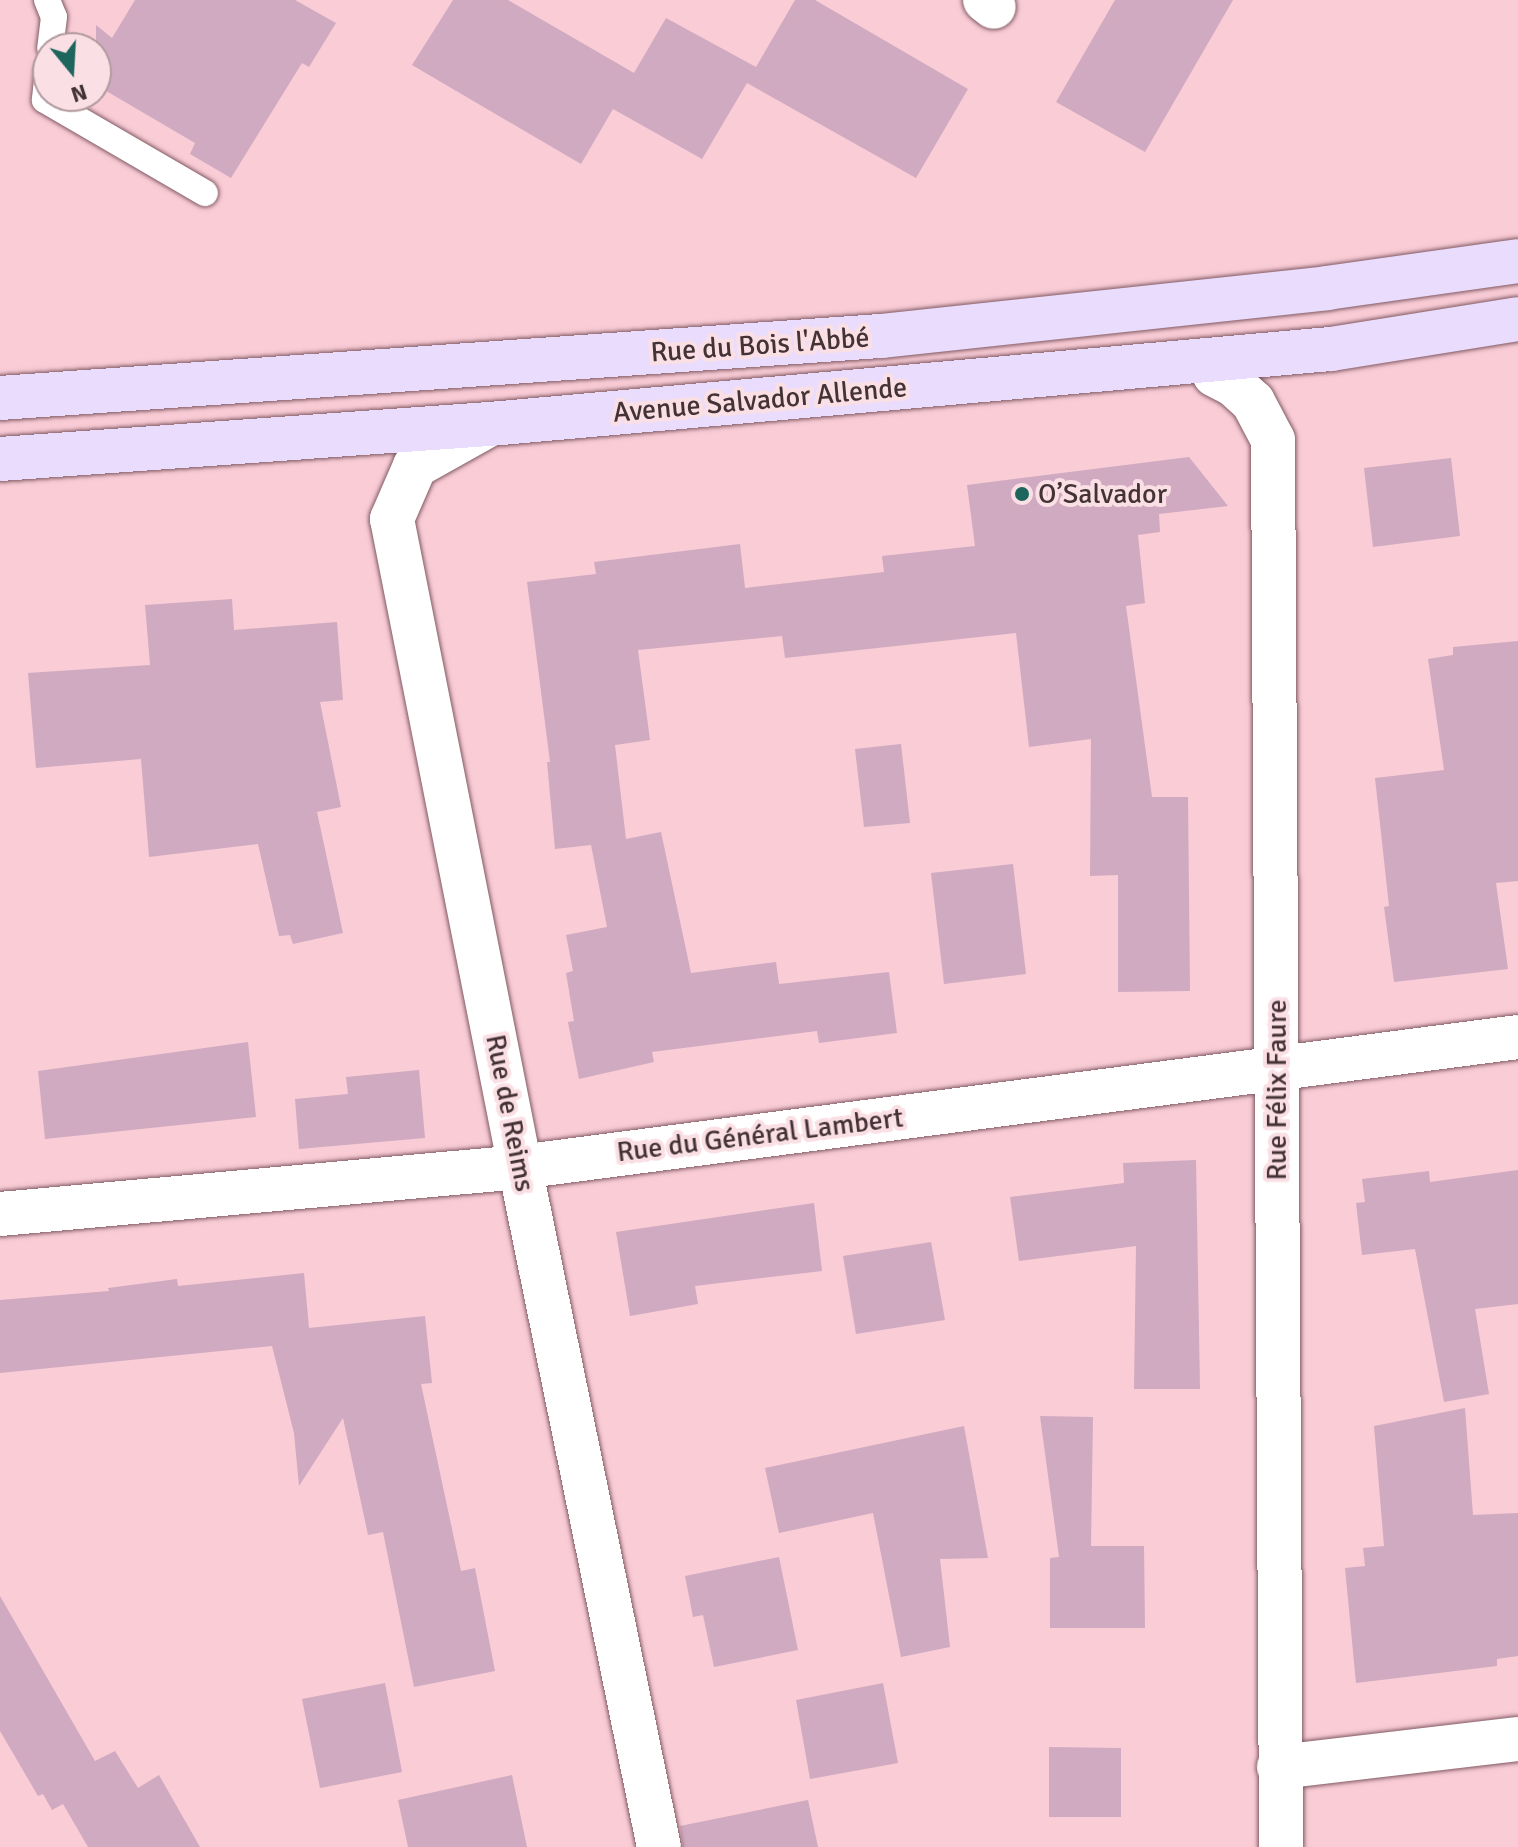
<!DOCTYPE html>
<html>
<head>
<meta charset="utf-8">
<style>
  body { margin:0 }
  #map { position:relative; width:1518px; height:1847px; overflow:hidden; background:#f9ccd6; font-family:Signika,sans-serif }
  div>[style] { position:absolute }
  .building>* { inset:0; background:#d0aac0 }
  .roads { filter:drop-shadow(0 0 2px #815a64) drop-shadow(0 0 2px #815a64) }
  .service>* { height:26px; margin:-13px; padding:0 13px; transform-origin:13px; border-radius:13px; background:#fff }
  .minor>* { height:44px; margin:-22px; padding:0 22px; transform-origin:22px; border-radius:22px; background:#fff }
  .secondary>* { height:44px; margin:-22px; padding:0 22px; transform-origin:22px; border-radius:22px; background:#eadcfc }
  .dots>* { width:22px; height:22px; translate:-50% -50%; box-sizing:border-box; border:4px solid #fadfe5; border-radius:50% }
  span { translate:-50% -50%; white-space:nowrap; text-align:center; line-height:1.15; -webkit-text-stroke:8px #fadfe5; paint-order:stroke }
  .street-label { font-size:28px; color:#433236 }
  .poi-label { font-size:28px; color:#433236 }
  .left { translate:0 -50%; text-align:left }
  .north { position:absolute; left:32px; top:32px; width:80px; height:80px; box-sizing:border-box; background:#fadfe5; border:2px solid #b19a9f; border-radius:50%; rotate:162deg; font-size:22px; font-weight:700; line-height:32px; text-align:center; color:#433236 }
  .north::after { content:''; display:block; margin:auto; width:28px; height:36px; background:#1d665d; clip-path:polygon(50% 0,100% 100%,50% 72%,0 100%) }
</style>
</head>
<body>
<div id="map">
  <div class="building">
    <div style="clip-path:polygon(135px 0,295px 0,336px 23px,309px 67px,302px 63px,231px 178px,190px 154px,195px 143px,96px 85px,96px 25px,112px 38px)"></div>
    <div style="clip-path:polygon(453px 0,508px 0,634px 73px,666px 18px,756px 67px,795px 0,815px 0,968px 89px,916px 178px,747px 83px,702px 159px,613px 109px,581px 164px,412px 65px)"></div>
    <div style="clip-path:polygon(1115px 0,1233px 0,1145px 152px,1056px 102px)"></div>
    <div style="clip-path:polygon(1189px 457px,1228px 506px,1159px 514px,1160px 532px,1138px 535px,1145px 603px,1126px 606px,1152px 797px,1188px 797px,1190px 991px,1118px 992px,1118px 875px,1090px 876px,1091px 739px,1029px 747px,1016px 633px,785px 658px,782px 636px,638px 650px,650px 740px,615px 745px,626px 839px,661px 832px,691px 973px,776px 962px,779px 984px,889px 972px,897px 1033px,819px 1043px,817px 1031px,652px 1052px,654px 1062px,579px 1079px,568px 1022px,574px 1021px,566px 973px,573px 971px,566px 935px,607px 927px,591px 845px,555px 849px,547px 762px,550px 762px,527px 582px,596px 574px,594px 562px,740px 544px,745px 588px,884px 572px,882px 556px,975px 546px,967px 485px)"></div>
    <div style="clip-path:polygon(1451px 458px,1460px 536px,1373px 547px,1364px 468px)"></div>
    <div style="clip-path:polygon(232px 599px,234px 630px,337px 622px,343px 700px,320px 702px,341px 807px,317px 812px,343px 933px,293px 944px,290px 935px,279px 936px,258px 844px,149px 857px,141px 759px,36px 768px,28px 673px,150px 665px,145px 605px)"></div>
    <div style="clip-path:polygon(1518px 641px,1518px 881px,1496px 883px,1508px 969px,1394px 982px,1384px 907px,1389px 906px,1375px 778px,1444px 770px,1428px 659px,1453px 655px,1453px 647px)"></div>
    <div style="clip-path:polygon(901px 744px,910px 823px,864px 827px,855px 749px)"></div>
    <div style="clip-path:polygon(1013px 864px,1026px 974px,944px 984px,931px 873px)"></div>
    <div style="clip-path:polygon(248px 1042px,256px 1117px,45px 1139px,38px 1071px)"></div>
    <div style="clip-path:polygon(419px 1070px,425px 1138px,299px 1149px,295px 1099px,348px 1094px,346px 1077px)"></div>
    <div style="clip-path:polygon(1196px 1160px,1200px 1389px,1134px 1389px,1136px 1246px,1019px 1261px,1010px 1197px,1124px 1183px,1123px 1163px)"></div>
    <div style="clip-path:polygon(1518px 1170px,1518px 1304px,1475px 1309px,1489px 1394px,1444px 1402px,1415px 1249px,1362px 1255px,1356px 1203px,1365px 1202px,1362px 1179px,1429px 1171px,1430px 1182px)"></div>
    <div style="clip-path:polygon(814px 1203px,822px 1271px,695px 1286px,698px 1304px,630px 1316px,616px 1232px)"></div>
    <div style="clip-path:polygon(931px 1242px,945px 1320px,856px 1334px,843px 1256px)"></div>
    <div style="clip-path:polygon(304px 1273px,309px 1328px,425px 1316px,432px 1383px,421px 1384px,461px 1571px,475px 1568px,495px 1671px,414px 1687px,383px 1532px,368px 1535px,343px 1418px,299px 1486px,294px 1433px,272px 1346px,0 1373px,0 1300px,109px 1291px,108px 1288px,177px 1279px,178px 1286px)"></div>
    <div style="clip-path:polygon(1465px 1408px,1473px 1515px,1518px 1513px,1518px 1656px,1497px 1659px,1497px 1666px,1356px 1683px,1345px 1568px,1365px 1566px,1363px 1548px,1384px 1546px,1374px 1426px)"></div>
    <div style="clip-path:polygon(1040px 1416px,1093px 1417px,1091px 1546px,1144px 1546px,1145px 1628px,1050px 1628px,1050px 1558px,1059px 1557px)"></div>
    <div style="clip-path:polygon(964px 1426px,988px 1558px,940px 1559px,950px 1647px,901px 1657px,873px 1513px,779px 1533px,765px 1468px)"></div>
    <div style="clip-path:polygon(779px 1557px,798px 1650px,714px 1667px,703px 1615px,693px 1617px,685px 1576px)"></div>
    <div style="clip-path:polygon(0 1596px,95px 1761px,115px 1751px,138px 1788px,159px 1775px,200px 1847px,88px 1847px,63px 1804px,52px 1810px,43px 1794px,38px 1796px,0 1731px)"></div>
    <div style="clip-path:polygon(385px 1683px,402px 1772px,320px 1788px,302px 1699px)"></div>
    <div style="clip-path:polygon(883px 1683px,898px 1763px,810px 1779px,796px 1700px)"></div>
    <div style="clip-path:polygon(1049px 1747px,1121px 1748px,1121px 1817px,1049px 1817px)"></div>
    <div style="clip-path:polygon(512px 1775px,527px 1847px,408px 1847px,398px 1800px)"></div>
    <div style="clip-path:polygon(808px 1800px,818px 1847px,683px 1847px,680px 1826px)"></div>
  </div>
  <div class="roads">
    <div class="service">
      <div style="left:47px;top:0;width:18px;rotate:68deg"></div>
      <div style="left:54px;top:17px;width:31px;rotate:97deg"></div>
      <div style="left:48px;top:70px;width:30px;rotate:96deg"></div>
      <div style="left:45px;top:100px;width:185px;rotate:30.2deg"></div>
    </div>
    <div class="minor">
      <div style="left:985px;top:0;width:11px;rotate:38deg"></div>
      <div style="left:1206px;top:360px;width:17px;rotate:59deg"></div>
      <div style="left:1215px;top:375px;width:20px;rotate:27deg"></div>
      <div style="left:1233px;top:384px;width:27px;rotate:42deg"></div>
      <div style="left:1253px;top:402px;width:43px;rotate:62.2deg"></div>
      <div style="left:1273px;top:440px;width:1407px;rotate:89.67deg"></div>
      <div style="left:490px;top:424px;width:86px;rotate:150.8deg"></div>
      <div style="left:415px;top:466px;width:58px;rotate:113.5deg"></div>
      <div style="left:392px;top:519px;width:661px;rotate:78.83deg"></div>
      <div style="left:520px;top:1167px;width:694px;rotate:78.45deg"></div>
      <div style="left:0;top:1214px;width:522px;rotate:-5.16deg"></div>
      <div style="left:520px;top:1167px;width:1006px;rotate:-7.42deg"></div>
      <div style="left:1279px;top:1767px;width:241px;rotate:-6.7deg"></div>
    </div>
    <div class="secondary">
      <div style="left:0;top:398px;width:883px;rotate:-4.03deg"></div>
      <div style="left:881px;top:336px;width:449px;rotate:-6.1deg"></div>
      <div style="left:1327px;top:288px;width:193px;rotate:-8deg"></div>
      <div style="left:0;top:459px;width:491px;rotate:-4.1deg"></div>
      <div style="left:490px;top:424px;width:844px;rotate:-5.1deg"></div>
      <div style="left:1331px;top:349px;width:189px;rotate:-9.1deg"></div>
    </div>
  </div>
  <div class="dots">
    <div style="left:1022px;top:494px;background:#1d665d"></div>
  </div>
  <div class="street-label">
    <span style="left:760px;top:345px;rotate:-4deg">Rue du Bois l'Abbé</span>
    <span style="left:760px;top:400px;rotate:-5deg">Avenue Salvador Allende</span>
    <span style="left:1277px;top:1090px;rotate:-90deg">Rue Félix Faure</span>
    <span style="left:510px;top:1113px;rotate:79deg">Rue de Reims</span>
    <span style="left:760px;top:1135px;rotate:-7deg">Rue du Général Lambert</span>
  </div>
  <div class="poi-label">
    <span class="left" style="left:1038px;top:494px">O’Salvador</span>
  </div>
  <div class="north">N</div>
</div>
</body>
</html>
